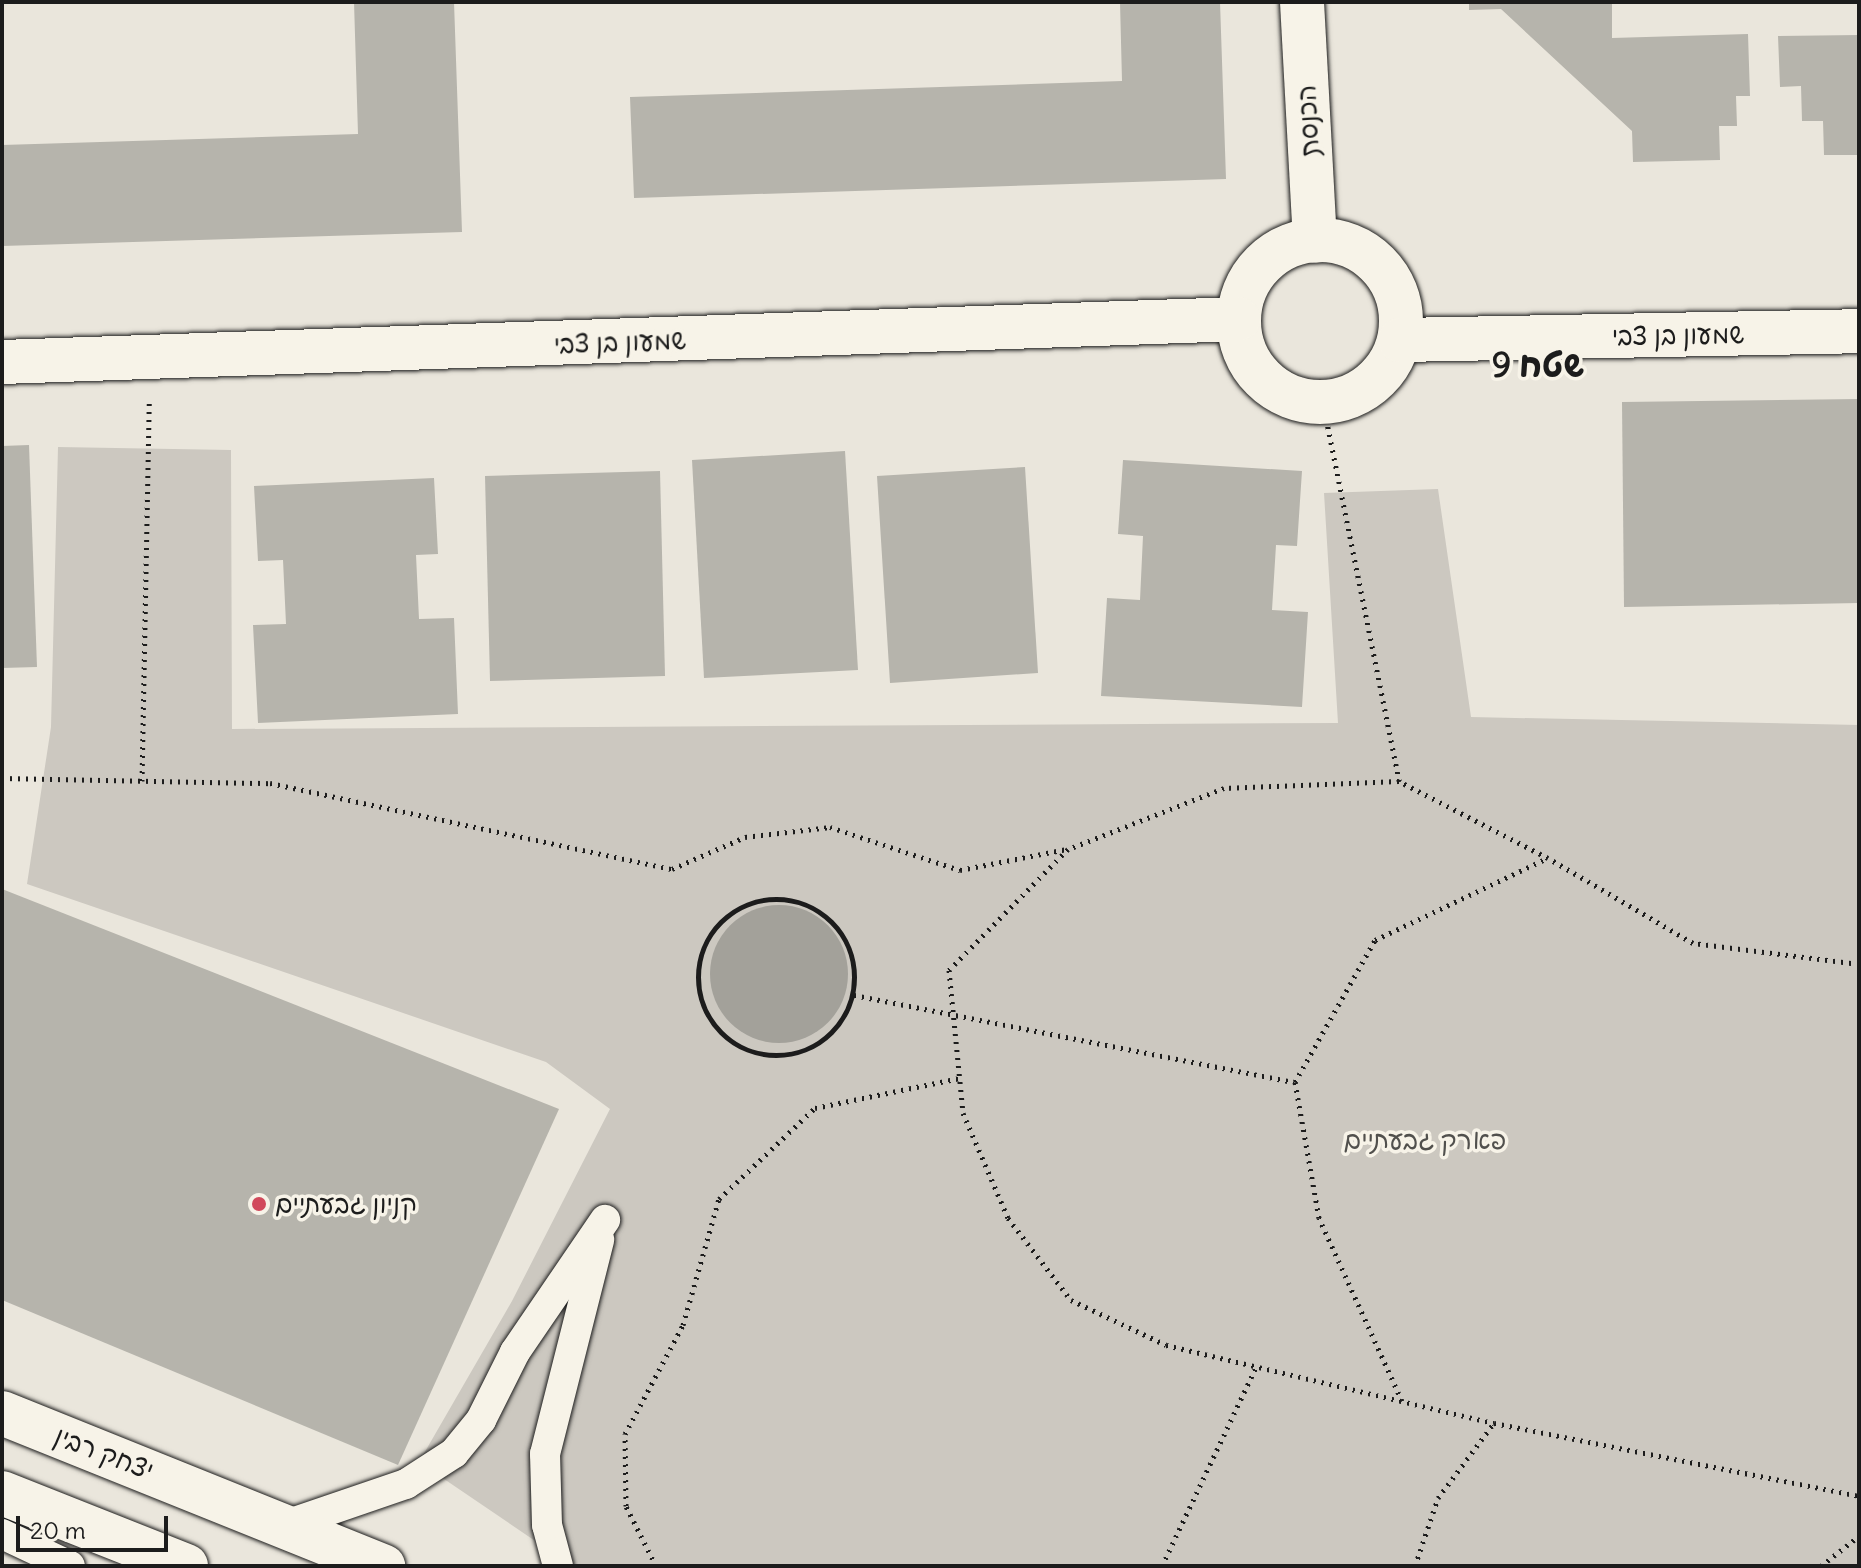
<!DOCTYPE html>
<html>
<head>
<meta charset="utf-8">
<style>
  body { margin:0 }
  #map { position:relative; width:1861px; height:1568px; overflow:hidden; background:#eae6dc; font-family:Delius,"Playpen Sans Hebrew",sans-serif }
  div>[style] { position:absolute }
  .green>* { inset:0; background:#ccc8c0 }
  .water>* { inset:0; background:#a3a19a }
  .round { border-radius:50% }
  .building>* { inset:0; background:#b6b4ac }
  .path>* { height:5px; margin-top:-2.5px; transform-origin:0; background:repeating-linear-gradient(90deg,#1c1c1c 0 2px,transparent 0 8px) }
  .path>.ring { margin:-2.5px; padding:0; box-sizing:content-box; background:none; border:5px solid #1c1c1c; border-radius:50% }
  .roads { filter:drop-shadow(0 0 2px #1c1c1c) drop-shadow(0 0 2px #1c1c1c) }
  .lane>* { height:30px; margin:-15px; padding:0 15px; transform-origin:15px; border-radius:15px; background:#f7f3e8 }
  .street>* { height:44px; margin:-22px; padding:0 22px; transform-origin:22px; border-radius:22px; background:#f7f3e8 }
  .street>.ring { margin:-22px; padding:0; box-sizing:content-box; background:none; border:44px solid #f7f3e8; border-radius:50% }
  .secondary>* { height:44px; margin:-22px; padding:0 22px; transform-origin:22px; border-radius:22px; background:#f7f3e8 }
  .dots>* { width:22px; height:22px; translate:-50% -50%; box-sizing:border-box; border:4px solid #f7f3e8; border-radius:50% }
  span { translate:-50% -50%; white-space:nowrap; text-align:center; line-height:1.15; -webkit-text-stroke:7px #f7f3e8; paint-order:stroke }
  .street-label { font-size:26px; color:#1c1c1c }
  .park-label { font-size:26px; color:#51504d }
  .poi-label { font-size:26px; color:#1c1c1c }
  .left { translate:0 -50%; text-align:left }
  .district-label { font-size:34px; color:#1c1c1c; font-weight:700 }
  .frame { position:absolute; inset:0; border:4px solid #1c1c1c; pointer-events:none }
  .scale { position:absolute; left:16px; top:1516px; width:152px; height:36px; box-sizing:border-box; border:4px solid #1c1c1c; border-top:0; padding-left:10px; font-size:24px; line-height:28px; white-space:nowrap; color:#1c1c1c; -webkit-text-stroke:6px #f7f3e8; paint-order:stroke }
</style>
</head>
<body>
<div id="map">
  <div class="green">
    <div style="clip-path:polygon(58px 447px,231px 450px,232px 729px,1338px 723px,1324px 493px,1438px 489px,1471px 717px,1859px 725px,1859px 1566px,572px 1566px,419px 1462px,512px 1301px,610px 1109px,546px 1062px,27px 884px,51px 727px)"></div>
  </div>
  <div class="water">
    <div class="round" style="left:710px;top:905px;width:138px;height:138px"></div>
  </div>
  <div class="building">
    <div style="clip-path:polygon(354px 2px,454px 2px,462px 232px,2px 246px,2px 145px,358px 134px)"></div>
    <div style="clip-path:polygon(1120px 2px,1220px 2px,1226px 179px,634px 198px,630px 97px,1122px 81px)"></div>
    <div style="clip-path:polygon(1469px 2px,1612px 2px,1612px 38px,1748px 34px,1750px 96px,1736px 96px,1737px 126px,1719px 126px,1720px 160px,1633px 162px,1632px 131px,1501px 9px,1469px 10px)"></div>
    <div style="clip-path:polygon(1859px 35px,1859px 155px,1824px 155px,1823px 121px,1802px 121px,1801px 86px,1780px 87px,1778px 36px)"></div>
    <div style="clip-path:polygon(1859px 399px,1859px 603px,1624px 607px,1622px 402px)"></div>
    <div style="clip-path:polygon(29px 445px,37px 667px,2px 668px,2px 446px)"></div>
    <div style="clip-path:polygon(845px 451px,858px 670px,704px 678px,692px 460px)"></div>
    <div style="clip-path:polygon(1123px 460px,1302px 471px,1297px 546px,1276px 545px,1272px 610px,1308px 612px,1302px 707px,1101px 696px,1107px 598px,1140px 600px,1143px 536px,1118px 534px)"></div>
    <div style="clip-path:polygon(1025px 467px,1038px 673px,890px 683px,877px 476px)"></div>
    <div style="clip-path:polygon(660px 471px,665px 676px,490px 681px,485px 476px)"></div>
    <div style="clip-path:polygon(434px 478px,438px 554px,416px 555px,419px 619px,454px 618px,458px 714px,258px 723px,253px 625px,286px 624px,283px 560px,258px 561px,254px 486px)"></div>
    <div style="clip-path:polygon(2px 889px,559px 1109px,398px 1465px,2px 1300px)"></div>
  </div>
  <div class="path">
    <div style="left:1323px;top:403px;width:386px;rotate:78.6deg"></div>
    <div style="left:2px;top:778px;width:268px;rotate:1.1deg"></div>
    <div style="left:270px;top:783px;width:411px;rotate:12.1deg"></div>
    <div style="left:672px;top:869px;width:80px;rotate:-23.7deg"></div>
    <div style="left:745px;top:837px;width:86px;rotate:-6.7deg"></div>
    <div style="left:830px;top:827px;width:137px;rotate:18.3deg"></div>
    <div style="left:960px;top:870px;width:109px;rotate:-11.1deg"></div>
    <div style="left:142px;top:781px;width:378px;rotate:-88.9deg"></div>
    <div class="ring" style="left:698px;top:899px;width:151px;height:151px"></div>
    <div style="left:1859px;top:964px;width:167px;rotate:-172.8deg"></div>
    <div style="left:1693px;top:943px;width:168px;rotate:-149.6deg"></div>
    <div style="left:1548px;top:858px;width:168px;rotate:-152.7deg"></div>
    <div style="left:1399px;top:781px;width:175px;rotate:177.7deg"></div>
    <div style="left:1224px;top:788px;width:168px;rotate:158.6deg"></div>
    <div style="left:1068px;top:849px;width:170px;rotate:134.5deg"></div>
    <div style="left:949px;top:970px;width:144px;rotate:84.4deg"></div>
    <div style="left:963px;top:1113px;width:114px;rotate:66.8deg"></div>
    <div style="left:1008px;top:1218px;width:103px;rotate:52.5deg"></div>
    <div style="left:1071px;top:1300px;width:105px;rotate:25.3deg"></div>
    <div style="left:1166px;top:1345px;width:337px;rotate:13.4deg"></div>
    <div style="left:1494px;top:1423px;width:372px;rotate:11.3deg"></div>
    <div style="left:854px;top:995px;width:449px;rotate:11.2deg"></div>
    <div style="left:1402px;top:1401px;width:201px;rotate:-114.4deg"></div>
    <div style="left:1319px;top:1218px;width:138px;rotate:-100deg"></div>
    <div style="left:1295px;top:1082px;width:163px;rotate:-60.6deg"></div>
    <div style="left:1375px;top:940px;width:191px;rotate:-25.4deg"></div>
    <div style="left:656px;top:1566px;width:67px;rotate:-116.6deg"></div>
    <div style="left:626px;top:1506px;width:72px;rotate:-90.8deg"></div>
    <div style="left:625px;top:1434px;width:123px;rotate:-62deg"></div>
    <div style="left:683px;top:1325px;width:131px;rotate:-74.1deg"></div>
    <div style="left:719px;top:1199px;width:132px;rotate:-43.5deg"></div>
    <div style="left:815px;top:1108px;width:148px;rotate:-11.7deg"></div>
    <div style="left:1162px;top:1566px;width:220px;rotate:-64.7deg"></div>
    <div style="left:1415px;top:1566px;width:72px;rotate:-71.3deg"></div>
    <div style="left:1438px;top:1498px;width:94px;rotate:-53.3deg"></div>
    <div style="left:1821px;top:1566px;width:48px;rotate:-38.3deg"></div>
  </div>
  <div class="roads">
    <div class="lane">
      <div style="left:286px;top:1525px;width:127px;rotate:-18.9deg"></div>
      <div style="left:406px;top:1484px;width:57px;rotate:-32.9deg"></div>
      <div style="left:454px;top:1453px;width:43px;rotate:-50.7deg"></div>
      <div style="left:481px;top:1420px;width:76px;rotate:-63.4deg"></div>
      <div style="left:515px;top:1352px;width:160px;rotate:-55.7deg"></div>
      <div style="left:2px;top:1534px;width:75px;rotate:25.2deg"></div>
      <div style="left:558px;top:1566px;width:42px;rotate:-105deg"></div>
      <div style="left:547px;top:1525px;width:71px;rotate:-91.6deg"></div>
      <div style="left:545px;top:1454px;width:221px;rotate:-75.8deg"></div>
    </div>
    <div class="street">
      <div style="left:1302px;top:2px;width:239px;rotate:86.9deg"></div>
      <div class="ring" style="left:1239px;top:240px;width:118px;height:118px"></div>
      <div style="left:1400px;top:340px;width:459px;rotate:-1.1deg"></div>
      <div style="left:2px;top:362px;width:1237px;rotate:-1.99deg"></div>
    </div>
    <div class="secondary">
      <div style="left:2px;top:1413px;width:411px;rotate:21.9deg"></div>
      <div style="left:2px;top:1493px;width:198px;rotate:21.6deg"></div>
    </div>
  </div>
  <div class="dots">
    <div style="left:259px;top:1204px;background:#d1495b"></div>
  </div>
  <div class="street-label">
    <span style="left:1308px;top:121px;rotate:-93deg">הכנסת</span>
    <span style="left:1678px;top:335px;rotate:-1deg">שמעון בן צבי</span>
    <span style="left:620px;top:342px;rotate:-2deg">שמעון בן צבי</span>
    <span style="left:104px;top:1453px;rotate:21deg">יצחק רבין</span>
  </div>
  <div class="park-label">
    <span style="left:1425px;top:1140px">פארק גבעתיים</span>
  </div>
  <div class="poi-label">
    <span class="left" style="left:275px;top:1204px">קניון גבעתיים</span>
  </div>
  <div class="district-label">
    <span style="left:1538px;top:365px">שטח 9</span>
  </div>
  <div class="frame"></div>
  <div class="scale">20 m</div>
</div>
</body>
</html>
